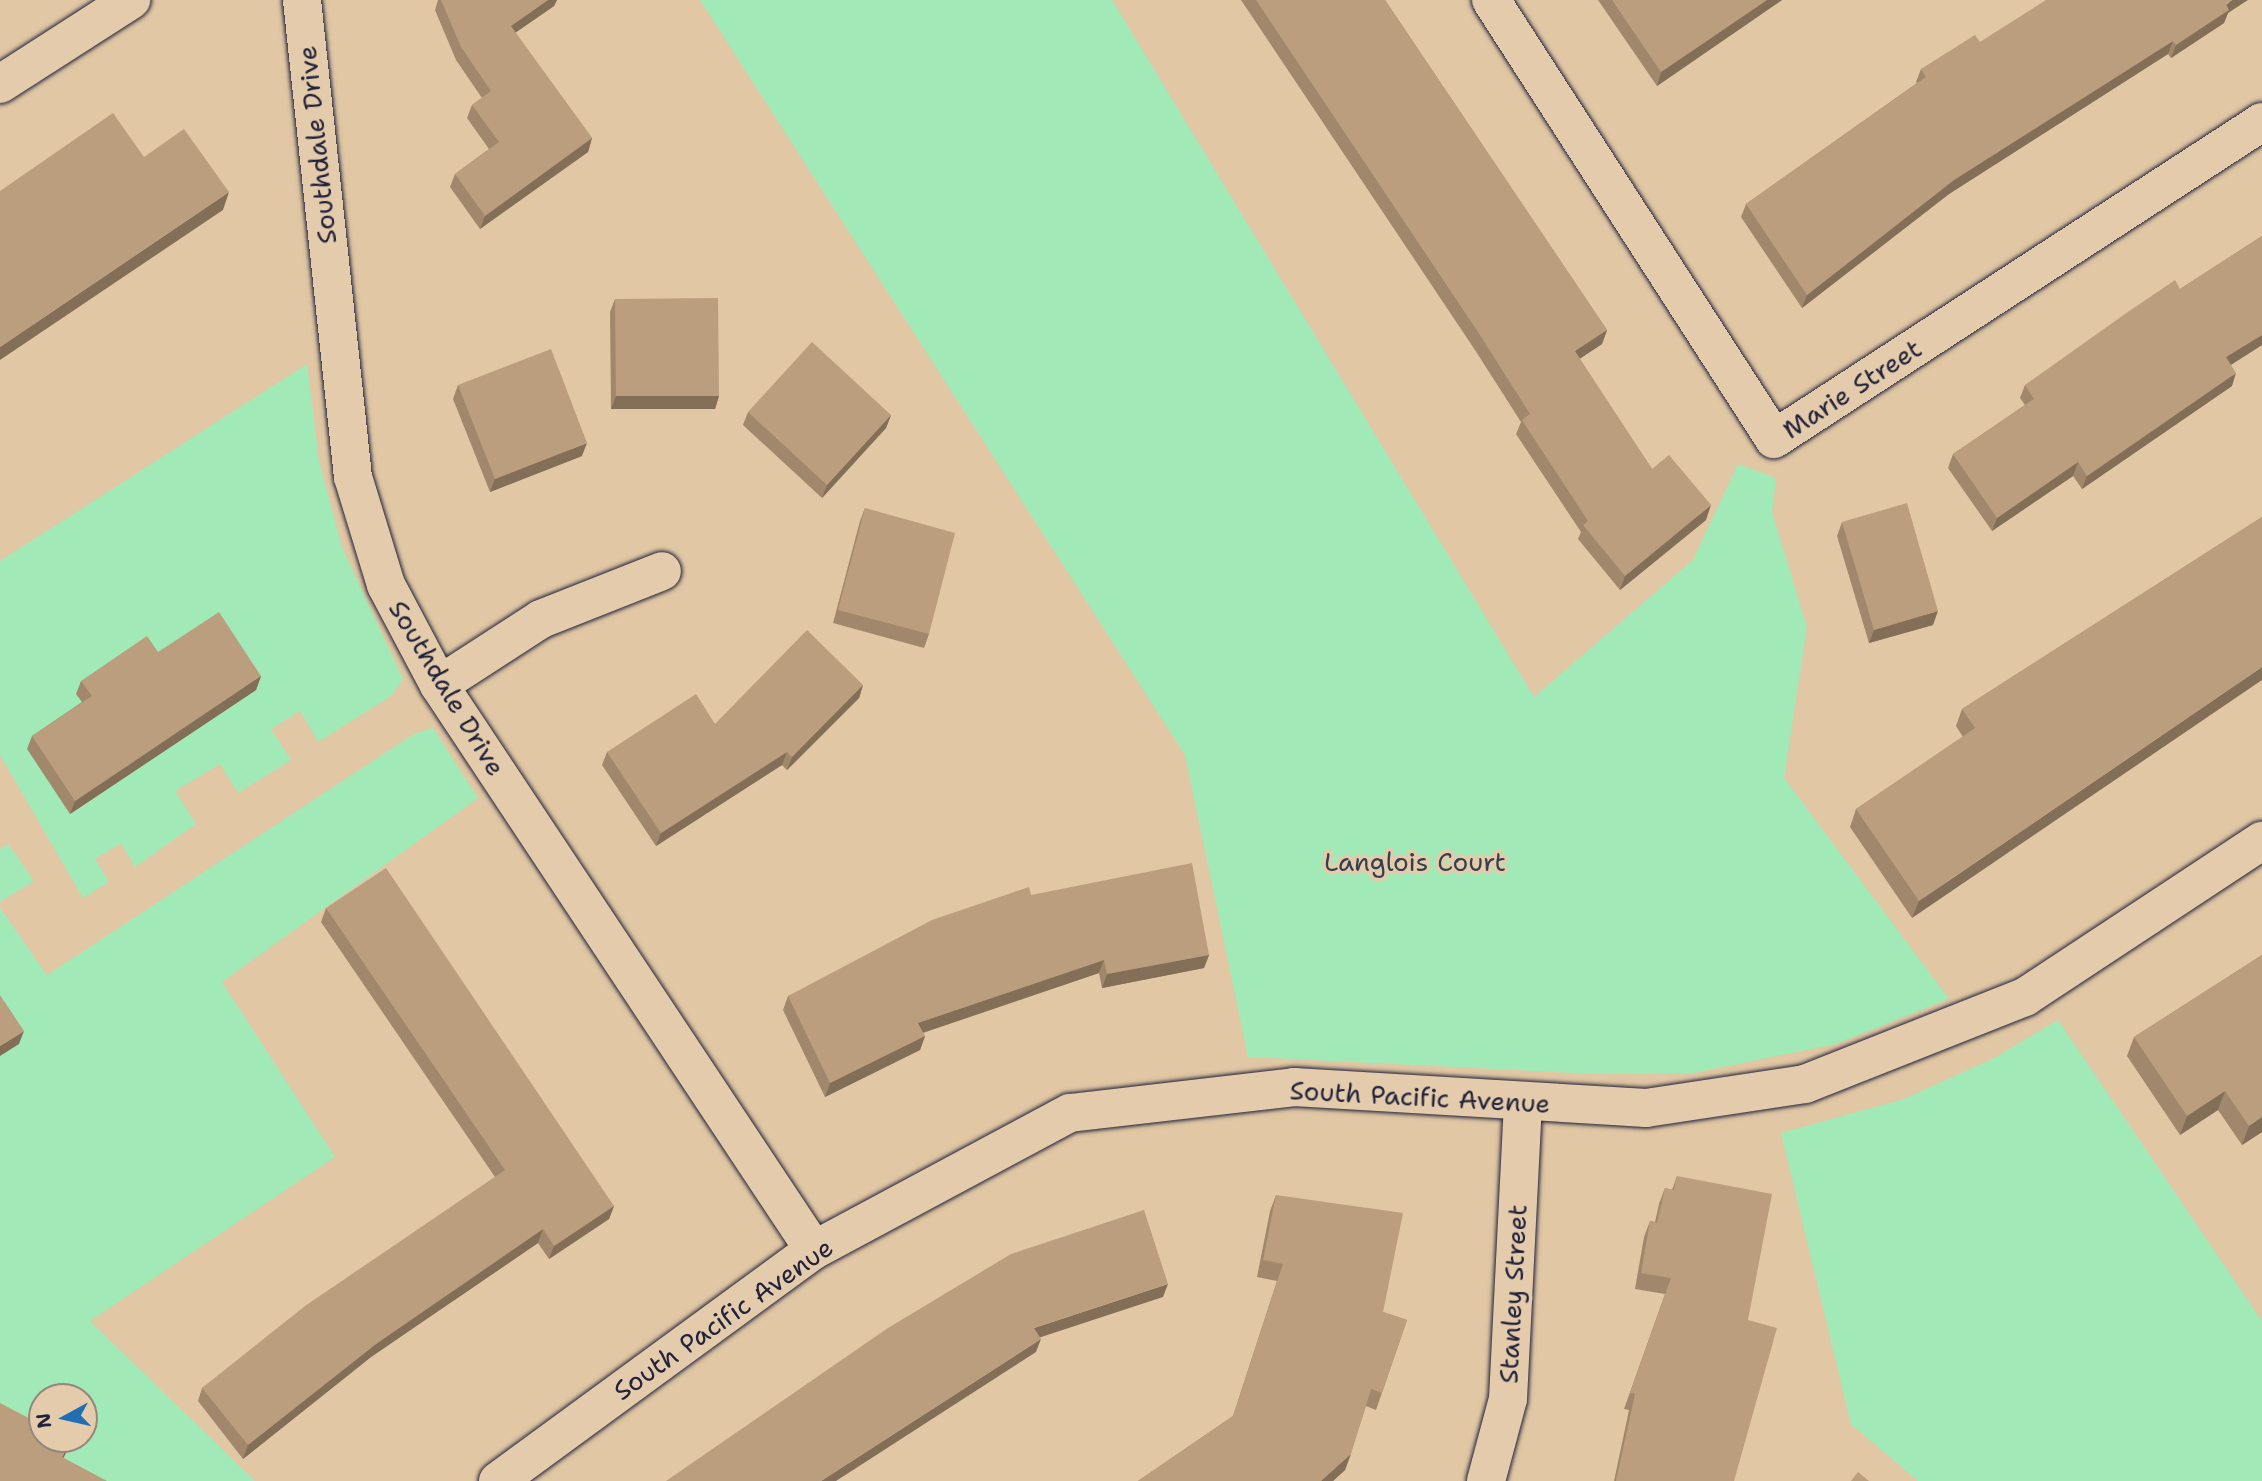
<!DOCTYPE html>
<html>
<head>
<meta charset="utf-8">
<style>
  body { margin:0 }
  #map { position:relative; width:2262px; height:1481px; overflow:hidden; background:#e1c7a4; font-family:"Shantell Sans",sans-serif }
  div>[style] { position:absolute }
  .green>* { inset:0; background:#a1e9b7 }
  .roads { filter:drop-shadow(0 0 2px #22223b) drop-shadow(0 0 2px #22223b) }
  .minor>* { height:38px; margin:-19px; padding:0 19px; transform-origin:19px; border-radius:19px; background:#e3cbab }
  .wall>* { inset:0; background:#a1886c }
  .shaded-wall>* { inset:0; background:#836f58 }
  .building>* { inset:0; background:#bb9e7d }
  span { translate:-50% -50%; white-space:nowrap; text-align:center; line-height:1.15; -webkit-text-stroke:7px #e3cbab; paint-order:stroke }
  .street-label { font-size:26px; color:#22223b }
  .park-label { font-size:26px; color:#35404e }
  .north { position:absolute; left:28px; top:1383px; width:70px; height:70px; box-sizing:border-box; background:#e3cbab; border:2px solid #96877e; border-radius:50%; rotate:262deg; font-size:19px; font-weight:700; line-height:28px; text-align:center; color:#22223b }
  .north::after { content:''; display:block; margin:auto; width:24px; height:32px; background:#1f6fb2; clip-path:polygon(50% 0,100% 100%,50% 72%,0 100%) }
</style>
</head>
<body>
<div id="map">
  <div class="green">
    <div style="clip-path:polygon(700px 0,1112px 0,1534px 697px,1693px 560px,1738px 464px,1776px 478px,1772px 512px,1807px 627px,1784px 778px,1949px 999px,1836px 1044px,1693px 1073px,1596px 1074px,1248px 1057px,1185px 755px)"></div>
    <div style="clip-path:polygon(evenodd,307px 364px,319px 461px,342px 547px,403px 679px,391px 696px,318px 742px,300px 711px,271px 729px,291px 760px,238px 793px,220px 764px,175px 791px,196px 824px,135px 867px,121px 843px,95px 859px,109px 882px,83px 898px,0 755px,0 561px,307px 364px,77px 694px,134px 771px,70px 814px,87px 709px,77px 694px)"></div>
    <div style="clip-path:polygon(evenodd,433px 728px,478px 798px,222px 982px,335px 1157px,90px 1321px,255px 1481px,77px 1481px,57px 1470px,66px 1454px,0 1419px,0 1056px,19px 1044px,0 1016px,0 908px,47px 975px,414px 734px,433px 728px,42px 1397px,84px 1397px,84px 1439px,42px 1439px,42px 1397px)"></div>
    <div style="clip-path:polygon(8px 844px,34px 881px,0 902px,0 849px)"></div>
    <div style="clip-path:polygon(2058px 1020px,2262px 1321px,2262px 1481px,1918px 1481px,1851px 1424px,1781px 1133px,1904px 1099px,1992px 1059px)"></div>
  </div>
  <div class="roads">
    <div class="minor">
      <div style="left:302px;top:0;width:480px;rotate:83.9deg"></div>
      <div style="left:353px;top:477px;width:113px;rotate:73deg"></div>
      <div style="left:386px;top:585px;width:113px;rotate:62.1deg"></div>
      <div style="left:439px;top:685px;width:678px;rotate:56.43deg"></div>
      <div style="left:1491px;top:0;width:522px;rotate:57.19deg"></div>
      <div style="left:1774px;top:439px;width:582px;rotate:-33.01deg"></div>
      <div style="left:0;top:84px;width:156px;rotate:-32.7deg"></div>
      <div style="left:439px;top:685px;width:121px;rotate:-32.9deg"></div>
      <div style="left:541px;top:619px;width:130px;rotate:-21.6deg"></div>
      <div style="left:498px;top:1481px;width:391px;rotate:-36.2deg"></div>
      <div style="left:814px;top:1250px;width:290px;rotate:-28.2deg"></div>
      <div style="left:1070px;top:1113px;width:226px;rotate:-6.6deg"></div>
      <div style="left:1294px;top:1087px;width:353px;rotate:3.4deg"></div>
      <div style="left:1646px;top:1108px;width:161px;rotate:-8.6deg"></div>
      <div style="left:1805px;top:1084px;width:237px;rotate:-21.6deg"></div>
      <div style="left:2025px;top:997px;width:284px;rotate:-33.4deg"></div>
      <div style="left:1486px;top:1481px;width:85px;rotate:-75deg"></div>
      <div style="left:1508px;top:1399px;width:295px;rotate:-87.1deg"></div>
    </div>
  </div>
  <div class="wall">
    <div style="clip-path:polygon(438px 0,557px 0,554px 6px,515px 33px,592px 138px,588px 152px,480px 229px,450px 187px,455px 174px,489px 149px,467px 118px,472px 105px,482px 98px,456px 60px,435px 10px)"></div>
    <div style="clip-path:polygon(1241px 0,1385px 0,1607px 330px,1602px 344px,1579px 359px,1652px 469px,1706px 520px,1620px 590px,1578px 539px,1581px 532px,1516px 434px,1521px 422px,1475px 350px)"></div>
    <div style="clip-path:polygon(1598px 0,1782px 0,1657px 86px)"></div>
    <div style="clip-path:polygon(2228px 13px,2224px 23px,2171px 58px,2168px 54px,1949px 194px,1802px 308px,1741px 217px,1746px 204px,1917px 83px,1916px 82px,1921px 69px,1980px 42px)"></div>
    <div style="clip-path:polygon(2262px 236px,2262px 345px,2231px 365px,2232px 386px,2082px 489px,2073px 476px,1992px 531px,1948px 468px,1953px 454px,2025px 405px,2020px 398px,2025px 385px,2180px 289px)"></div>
    <div style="clip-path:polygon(615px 299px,719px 396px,715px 409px,611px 409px,610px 312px)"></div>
    <div style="clip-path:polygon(458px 385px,582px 456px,490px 492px,453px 399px)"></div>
    <div style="clip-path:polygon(748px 412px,891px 415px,886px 428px,822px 498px,743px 425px)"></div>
    <div style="clip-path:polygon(865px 508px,929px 634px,924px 648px,833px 623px,860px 521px)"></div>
    <div style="clip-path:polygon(2262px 517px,1912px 918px,1850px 827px,1856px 809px,1963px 737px,1956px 726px,1962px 709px)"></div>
    <div style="clip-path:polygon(1842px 522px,1933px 625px,1869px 643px,1837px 536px)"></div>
    <div style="clip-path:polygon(158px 652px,261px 676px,256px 690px,70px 814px,27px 749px,32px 736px,82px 702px,76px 694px,81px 681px)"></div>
    <div style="clip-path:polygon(863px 685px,859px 698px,787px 770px,782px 765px,656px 846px,602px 765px,607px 752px)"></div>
    <div style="clip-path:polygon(1031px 895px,1209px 955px,1204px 968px,1102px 988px,1099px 973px,923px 1033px,925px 1036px,920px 1050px,825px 1097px,783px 1010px,788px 996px)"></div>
    <div style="clip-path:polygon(326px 908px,614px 1206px,609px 1219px,549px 1259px,538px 1243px,371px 1357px,243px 1459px,198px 1401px,202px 1388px,495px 1177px,321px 922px)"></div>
    <div style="clip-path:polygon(2262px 955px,2262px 1132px,2242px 1145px,2218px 1110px,2180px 1135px,2127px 1056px,2134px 1037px)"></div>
    <div style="clip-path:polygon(1677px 1176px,1748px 1320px,1734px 1481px,1614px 1481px,1629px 1410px,1624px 1409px,1665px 1294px,1635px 1289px,1644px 1237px,1650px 1221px,1655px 1222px,1659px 1204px,1665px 1188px,1672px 1190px)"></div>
    <div style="clip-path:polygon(1276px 1195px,1383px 1312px,1407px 1320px,1376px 1410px,1366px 1406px,1345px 1470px,1333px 1481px,1138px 1481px,1233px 1416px,1277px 1281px,1257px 1277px,1270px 1211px)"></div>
  </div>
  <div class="shaded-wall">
    <div style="clip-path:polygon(548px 0,557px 0,554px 6px,506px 39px,511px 26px)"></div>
    <div style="clip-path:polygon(1767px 0,1782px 0,1657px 86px,1661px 72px)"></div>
    <div style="clip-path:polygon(2232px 0,2248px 0,2228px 13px,2224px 23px,2171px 58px,2176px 45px)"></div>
    <div style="clip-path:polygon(2173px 41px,2168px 54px,1949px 194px,1802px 308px,1807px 295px,1954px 180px)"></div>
    <div style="clip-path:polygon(592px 138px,588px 152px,480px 229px,485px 216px)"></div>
    <div style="clip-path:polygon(229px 192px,223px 210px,0 360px,0 347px)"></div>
    <div style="clip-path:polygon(1607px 330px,1602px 344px,1569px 366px,1575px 351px)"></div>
    <div style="clip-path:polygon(2262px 335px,2262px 345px,2221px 371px,2226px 357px)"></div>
    <div style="clip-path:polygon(2236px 373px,2232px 386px,2082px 489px,2087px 476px)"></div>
    <div style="clip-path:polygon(616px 396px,719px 396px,715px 409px,611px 409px)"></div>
    <div style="clip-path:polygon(891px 415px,886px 428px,822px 498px,827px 485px)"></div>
    <div style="clip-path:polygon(587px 443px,582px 456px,490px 492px,495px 479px)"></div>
    <div style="clip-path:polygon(2078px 462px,2073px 476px,1992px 531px,1997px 518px)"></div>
    <div style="clip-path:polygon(1711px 505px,1706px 520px,1620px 590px,1625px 576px)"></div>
    <div style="clip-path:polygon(1938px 611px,1933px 625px,1869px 643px,1874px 630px)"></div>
    <div style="clip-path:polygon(2262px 667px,2262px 680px,1912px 918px,1919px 901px)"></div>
    <div style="clip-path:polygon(261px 676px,256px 690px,70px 814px,75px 801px)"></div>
    <div style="clip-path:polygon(863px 685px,859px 698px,787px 770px,792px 757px)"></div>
    <div style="clip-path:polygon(787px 752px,782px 765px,656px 846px,661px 833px)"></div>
    <div style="clip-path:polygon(1209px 955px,1204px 968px,1102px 988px,1107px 974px)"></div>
    <div style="clip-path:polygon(1104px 960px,1099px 973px,913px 1036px,918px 1023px)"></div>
    <div style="clip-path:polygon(24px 1031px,19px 1044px,0 1056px,0 1046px)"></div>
    <div style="clip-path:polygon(925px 1036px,920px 1050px,825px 1097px,830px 1083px)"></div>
    <div style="clip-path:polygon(2225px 1091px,2218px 1110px,2180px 1135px,2187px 1116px)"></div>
    <div style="clip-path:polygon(2262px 1117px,2262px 1132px,2242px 1145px,2249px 1126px)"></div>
    <div style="clip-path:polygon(614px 1206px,609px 1219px,549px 1259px,554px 1246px)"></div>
    <div style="clip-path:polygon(543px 1229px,538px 1243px,371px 1357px,243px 1459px,248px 1445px,376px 1344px)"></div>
    <div style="clip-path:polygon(1168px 1284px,1163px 1297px,1029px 1341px,1034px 1328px)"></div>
    <div style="clip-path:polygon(1041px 1339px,1036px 1352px,836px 1481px,821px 1481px)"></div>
    <div style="clip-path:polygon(71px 1440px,66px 1453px,57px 1470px,62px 1457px)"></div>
    <div style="clip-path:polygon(1351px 1454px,1345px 1470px,1333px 1481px,1321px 1481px)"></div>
  </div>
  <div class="building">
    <div style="clip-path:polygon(441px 0,548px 0,511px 26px,592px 138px,485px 216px,455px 174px,499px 142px,472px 105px,491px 91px,461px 47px)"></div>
    <div style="clip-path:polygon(1256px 0,1385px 0,1607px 330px,1575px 351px,1652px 469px,1669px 455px,1711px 505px,1625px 576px,1583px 525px,1588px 521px,1522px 420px,1530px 414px,1480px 335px)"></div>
    <div style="clip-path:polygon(1612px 0,1767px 0,1661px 72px)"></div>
    <div style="clip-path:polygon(2046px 0,2232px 0,2226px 4px,2229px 10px,2176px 45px,2173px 41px,1954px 180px,1807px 295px,1746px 204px,1926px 77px,1921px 69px,1975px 35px,1980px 42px)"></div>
    <div style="clip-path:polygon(113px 113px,144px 157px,184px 129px,229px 192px,0 347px,0 191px)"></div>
    <div style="clip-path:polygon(2262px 236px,2262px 335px,2226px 357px,2236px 373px,2087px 476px,2078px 462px,1997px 518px,1953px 454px,2034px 399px,2025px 385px,2125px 314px,2175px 280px,2180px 289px)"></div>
    <div style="clip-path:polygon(718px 298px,719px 396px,616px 396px,615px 299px)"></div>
    <div style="clip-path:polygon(812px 342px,891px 415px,827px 485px,748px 412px)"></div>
    <div style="clip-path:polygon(551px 349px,587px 443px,495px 479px,458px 385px)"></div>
    <div style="clip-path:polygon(1907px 503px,1938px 611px,1874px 630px,1842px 522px)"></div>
    <div style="clip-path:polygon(865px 508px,955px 533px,929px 634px,838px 610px)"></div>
    <div style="clip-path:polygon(2262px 517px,2262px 667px,1919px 901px,1856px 809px,1975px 728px,1962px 709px)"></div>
    <div style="clip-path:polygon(219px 612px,261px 676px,75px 801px,32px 736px,92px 696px,81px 681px,147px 636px,158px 652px)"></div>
    <div style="clip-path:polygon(807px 630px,863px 685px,792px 757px,787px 752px,661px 833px,607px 752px,696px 694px,715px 724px)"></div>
    <div style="clip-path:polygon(1192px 863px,1209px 955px,1107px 974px,1104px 960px,918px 1023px,925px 1036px,830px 1083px,788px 996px,932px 920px,1029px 887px,1031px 895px)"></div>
    <div style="clip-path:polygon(386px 868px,614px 1206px,554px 1246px,543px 1229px,376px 1344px,248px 1445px,202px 1388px,305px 1306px,505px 1170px,326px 908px)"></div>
    <div style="clip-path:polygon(2262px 955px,2262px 1117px,2249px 1126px,2225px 1091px,2187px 1116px,2134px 1037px)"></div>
    <div style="clip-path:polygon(0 995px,24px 1031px,0 1046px)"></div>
    <div style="clip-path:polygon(1677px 1176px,1772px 1194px,1748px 1320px,1777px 1328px,1734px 1481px,1616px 1481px,1635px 1394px,1630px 1393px,1671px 1278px,1641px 1273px,1650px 1221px,1657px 1223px,1665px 1188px,1674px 1190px)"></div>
    <div style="clip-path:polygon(1276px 1195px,1403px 1213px,1383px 1312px,1407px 1320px,1382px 1393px,1371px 1389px,1351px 1454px,1321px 1481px,1138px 1481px,1233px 1416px,1283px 1264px,1263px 1260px)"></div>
    <div style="clip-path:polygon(1144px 1210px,1168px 1284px,1034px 1328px,1041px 1339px,821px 1481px,666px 1481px,888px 1328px,1011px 1254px)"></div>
    <div style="clip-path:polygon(0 1403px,42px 1425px,42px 1439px,69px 1439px,71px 1440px,62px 1457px,107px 1481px,0 1481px)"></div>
    <div style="clip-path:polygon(1858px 1472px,1869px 1481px,1851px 1481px)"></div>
  </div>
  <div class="street-label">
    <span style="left:317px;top:145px;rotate:-96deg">Southdale Drive</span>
    <span style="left:1852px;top:389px;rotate:-33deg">Marie Street</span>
    <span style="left:447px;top:688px;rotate:59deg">Southdale Drive</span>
    <span style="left:1420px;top:1097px;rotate:3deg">South Pacific Avenue</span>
    <span style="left:1513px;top:1294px;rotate:-87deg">Stanley Street</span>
    <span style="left:723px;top:1319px;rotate:-35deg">South Pacific Avenue</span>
  </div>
  <div class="park-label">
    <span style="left:1415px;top:862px">Langlois Court</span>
  </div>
  <div class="north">N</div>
</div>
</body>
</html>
